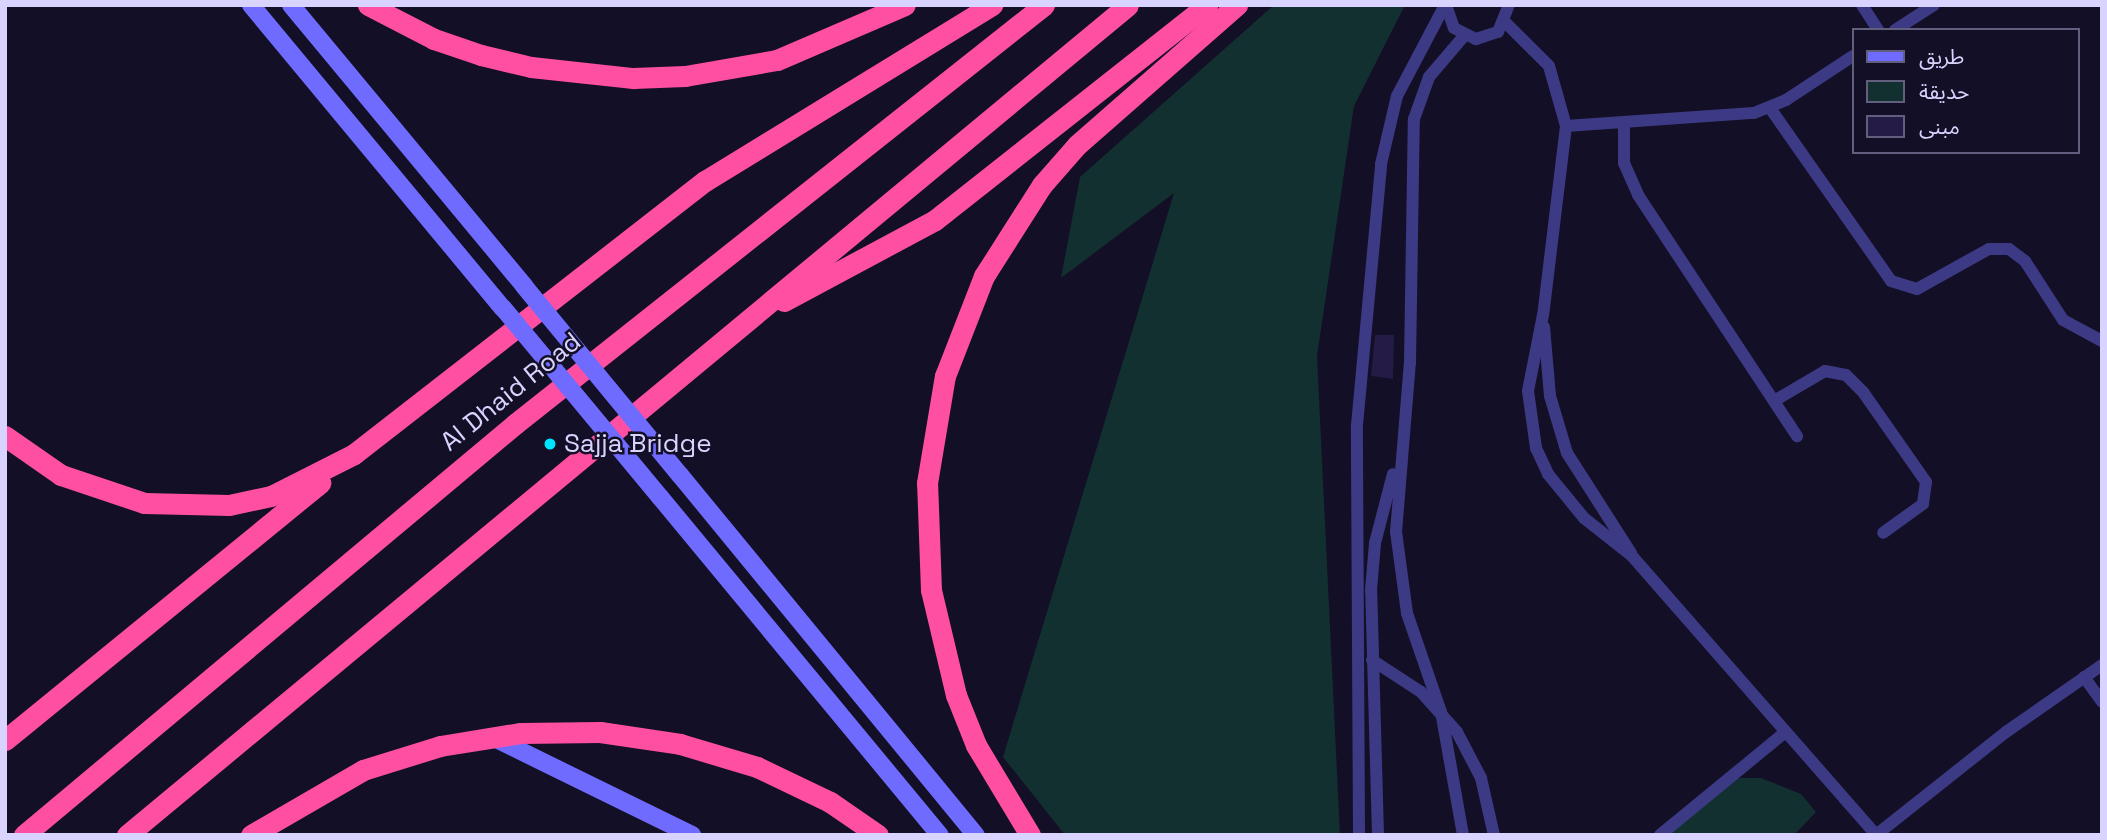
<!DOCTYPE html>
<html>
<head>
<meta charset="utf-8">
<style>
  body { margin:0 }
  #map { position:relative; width:2107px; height:840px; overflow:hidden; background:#130f26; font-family:"Space Grotesk","Noto Sans Arabic",sans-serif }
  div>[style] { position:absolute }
  .green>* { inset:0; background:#12302f }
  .building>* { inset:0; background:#241b47 }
  .lane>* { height:12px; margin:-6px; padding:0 6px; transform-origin:6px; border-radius:6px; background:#3d3a85 }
  .secondary>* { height:18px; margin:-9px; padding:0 9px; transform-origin:9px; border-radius:9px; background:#6f6bff }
  .highway>* { height:21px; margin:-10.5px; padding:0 10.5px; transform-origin:10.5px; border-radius:10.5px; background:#ff4fa3 }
  .secondary-bridge>* { height:18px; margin:-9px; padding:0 9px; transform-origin:9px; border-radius:9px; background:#6f6bff }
  .dots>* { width:19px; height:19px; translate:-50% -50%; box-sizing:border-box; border:4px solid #130f26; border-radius:50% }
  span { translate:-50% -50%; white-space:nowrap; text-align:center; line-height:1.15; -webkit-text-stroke:5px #130f26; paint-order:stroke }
  .street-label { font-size:26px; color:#d9d4ff }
  .poi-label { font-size:26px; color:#d9d4ff }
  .left { translate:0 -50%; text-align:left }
  .frame { position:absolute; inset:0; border:7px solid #d9d4ff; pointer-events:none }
  .legend { position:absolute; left:1852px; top:28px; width:228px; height:126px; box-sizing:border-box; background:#130f26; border:2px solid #625e7d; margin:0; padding:9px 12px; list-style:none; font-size:21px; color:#d9d4ff }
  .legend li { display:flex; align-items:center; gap:14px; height:35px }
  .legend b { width:35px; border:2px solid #625e7d }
</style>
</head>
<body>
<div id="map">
  <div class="green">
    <div style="clip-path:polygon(1274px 5px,1405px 5px,1354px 106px,1317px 356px,1340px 835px,1065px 835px,1003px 757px,1174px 193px,1061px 278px,1080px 177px)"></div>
    <div style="clip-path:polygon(1729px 778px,1761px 778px,1801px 794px,1816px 812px,1794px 835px,1665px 835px)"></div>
  </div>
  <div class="building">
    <div style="clip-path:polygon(1375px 335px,1394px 335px,1393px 379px,1371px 376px)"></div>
  </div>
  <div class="lane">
    <div style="left:1446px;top:5px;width:24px;rotate:71deg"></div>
    <div style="left:1454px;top:28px;width:25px;rotate:27deg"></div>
    <div style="left:1476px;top:39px;width:23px;rotate:-18deg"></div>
    <div style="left:1498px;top:32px;width:29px;rotate:-68deg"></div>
    <div style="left:1862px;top:5px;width:30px;rotate:57deg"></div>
    <div style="left:1505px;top:22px;width:62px;rotate:45deg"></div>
    <div style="left:1549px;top:66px;width:62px;rotate:74.2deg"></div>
    <div style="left:1566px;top:126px;width:190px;rotate:96.9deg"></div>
    <div style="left:1543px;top:315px;width:77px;rotate:101.2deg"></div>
    <div style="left:1528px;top:391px;width:58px;rotate:82deg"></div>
    <div style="left:1536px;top:448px;width:29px;rotate:65deg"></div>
    <div style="left:1548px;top:474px;width:57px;rotate:50.7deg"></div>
    <div style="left:1584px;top:518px;width:61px;rotate:38.4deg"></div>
    <div style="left:1632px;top:556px;width:371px;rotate:48.8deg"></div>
    <div style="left:1895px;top:30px;width:46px;rotate:-32.7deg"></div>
    <div style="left:1770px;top:108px;width:211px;rotate:55deg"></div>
    <div style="left:1891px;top:281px;width:27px;rotate:17deg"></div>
    <div style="left:1917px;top:289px;width:82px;rotate:-29.1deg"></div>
    <div style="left:1989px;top:249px;width:20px"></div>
    <div style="left:2009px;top:249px;width:20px;rotate:37deg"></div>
    <div style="left:2025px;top:261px;width:70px;rotate:57.2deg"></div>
    <div style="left:2063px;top:320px;width:44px;rotate:28.3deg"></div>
    <div style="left:1566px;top:126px;width:188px;rotate:-4deg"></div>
    <div style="left:1754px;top:113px;width:35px;rotate:-22deg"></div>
    <div style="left:1786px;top:100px;width:80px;rotate:-33.3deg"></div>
    <div style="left:1624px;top:126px;width:37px;rotate:90deg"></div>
    <div style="left:1624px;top:163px;width:35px;rotate:66deg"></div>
    <div style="left:1638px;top:195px;width:289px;rotate:56.6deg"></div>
    <div style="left:1544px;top:327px;width:69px;rotate:85deg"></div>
    <div style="left:1550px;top:396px;width:59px;rotate:73.4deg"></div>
    <div style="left:1567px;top:453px;width:119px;rotate:57.4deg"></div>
    <div style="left:1774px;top:401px;width:59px;rotate:-30.5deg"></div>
    <div style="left:1825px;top:371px;width:21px;rotate:11deg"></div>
    <div style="left:1846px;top:375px;width:24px;rotate:45deg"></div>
    <div style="left:1863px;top:392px;width:110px;rotate:55deg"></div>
    <div style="left:1926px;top:482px;width:22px;rotate:98deg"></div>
    <div style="left:1923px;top:504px;width:49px;rotate:144.1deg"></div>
    <div style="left:1372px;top:660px;width:59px;rotate:33.1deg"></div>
    <div style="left:1421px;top:692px;width:54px;rotate:48deg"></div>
    <div style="left:1457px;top:732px;width:52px;rotate:62.4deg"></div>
    <div style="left:1481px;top:778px;width:58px;rotate:77.2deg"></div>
    <div style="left:2084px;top:677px;width:31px;rotate:54deg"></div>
    <div style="left:1359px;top:835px;width:410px;rotate:-90.3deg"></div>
    <div style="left:1357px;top:425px;width:262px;rotate:-84.7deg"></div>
    <div style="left:1381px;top:164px;width:70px;rotate:-76.8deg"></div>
    <div style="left:1397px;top:96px;width:103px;rotate:-62.2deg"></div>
    <div style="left:1378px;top:835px;width:245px;rotate:-91.6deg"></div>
    <div style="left:1371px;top:590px;width:47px;rotate:-85.1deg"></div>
    <div style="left:1375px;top:543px;width:71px;rotate:-75.4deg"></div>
    <div style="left:1463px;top:835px;width:125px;rotate:-100.1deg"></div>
    <div style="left:1441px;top:712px;width:105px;rotate:-109deg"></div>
    <div style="left:1407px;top:613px;width:82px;rotate:-97.7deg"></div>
    <div style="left:1396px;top:532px;width:170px;rotate:-85.3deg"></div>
    <div style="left:1410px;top:363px;width:244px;rotate:-89.1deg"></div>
    <div style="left:1414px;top:119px;width:45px;rotate:-70.3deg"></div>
    <div style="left:1429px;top:77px;width:54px;rotate:-49.5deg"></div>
    <div style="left:1660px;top:835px;width:159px;rotate:-39.4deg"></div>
    <div style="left:1876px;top:835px;width:166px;rotate:-38.4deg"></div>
    <div style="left:2006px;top:732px;width:117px;rotate:-34.9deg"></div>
  </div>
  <div class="secondary">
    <div style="left:251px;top:5px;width:394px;rotate:50.3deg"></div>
    <div style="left:291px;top:5px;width:365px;rotate:50.3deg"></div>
    <div style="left:680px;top:475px;width:466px;rotate:50.6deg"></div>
    <div style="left:660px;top:497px;width:439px;rotate:50.4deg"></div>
    <div style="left:492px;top:737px;width:223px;rotate:26.1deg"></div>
  </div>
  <div class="highway">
    <div style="left:368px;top:5px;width:74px;rotate:27.3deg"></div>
    <div style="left:434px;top:39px;width:50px;rotate:18.8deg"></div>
    <div style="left:481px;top:55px;width:51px;rotate:13.5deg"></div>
    <div style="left:531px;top:67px;width:103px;rotate:6.2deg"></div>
    <div style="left:633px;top:78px;width:52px;rotate:-2.2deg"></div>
    <div style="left:685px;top:76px;width:93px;rotate:-9.9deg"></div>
    <div style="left:777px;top:60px;width:139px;rotate:-23.3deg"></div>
    <div style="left:784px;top:301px;width:171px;rotate:-28.2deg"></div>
    <div style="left:935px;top:220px;width:347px;rotate:-38.3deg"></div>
    <div style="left:5px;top:436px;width:68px;rotate:34.9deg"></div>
    <div style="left:61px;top:475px;width:88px;rotate:18.6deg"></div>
    <div style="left:144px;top:503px;width:85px;rotate:1.3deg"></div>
    <div style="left:229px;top:505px;width:43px;rotate:-12.1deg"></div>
    <div style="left:271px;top:496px;width:93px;rotate:-26.8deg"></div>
    <div style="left:354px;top:454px;width:445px;rotate:-37.9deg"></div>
    <div style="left:705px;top:181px;width:337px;rotate:-31.5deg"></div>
    <div style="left:5px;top:740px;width:407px;rotate:-39.2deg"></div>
    <div style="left:24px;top:835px;width:640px;rotate:-39.93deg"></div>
    <div style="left:515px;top:424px;width:675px;rotate:-38.38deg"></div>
    <div style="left:127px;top:835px;width:1300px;rotate:-39.66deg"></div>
    <div style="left:251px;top:835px;width:129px;rotate:-30.1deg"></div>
    <div style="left:363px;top:770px;width:81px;rotate:-17.3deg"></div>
    <div style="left:440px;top:746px;width:81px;rotate:-9.2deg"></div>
    <div style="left:520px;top:733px;width:80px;rotate:-0.7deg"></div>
    <div style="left:600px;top:732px;width:81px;rotate:8.5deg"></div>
    <div style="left:680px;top:744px;width:80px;rotate:16.6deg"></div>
    <div style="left:757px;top:767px;width:81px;rotate:25.6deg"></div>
    <div style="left:830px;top:802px;width:58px;rotate:34.5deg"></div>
    <div style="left:1030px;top:835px;width:105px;rotate:-121deg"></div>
    <div style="left:976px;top:745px;width:54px;rotate:-111.8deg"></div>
    <div style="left:956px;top:695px;width:108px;rotate:-103.4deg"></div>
    <div style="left:931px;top:590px;width:107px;rotate:-92.1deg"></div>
    <div style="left:927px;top:483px;width:109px;rotate:-80.5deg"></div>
    <div style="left:945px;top:376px;width:107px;rotate:-68.7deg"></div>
    <div style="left:984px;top:276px;width:108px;rotate:-57.5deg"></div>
    <div style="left:1042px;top:185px;width:53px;rotate:-48.8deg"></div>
    <div style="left:1077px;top:145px;width:213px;rotate:-41.2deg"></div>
  </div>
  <div class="secondary-bridge">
    <div style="left:524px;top:286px;width:245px;rotate:50.5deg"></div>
    <div style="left:503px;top:308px;width:246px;rotate:50.3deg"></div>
  </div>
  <div class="dots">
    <div style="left:550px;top:444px;background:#00e5ff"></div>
  </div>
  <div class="street-label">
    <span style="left:511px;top:392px;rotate:-39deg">Al Dhaid Road</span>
  </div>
  <div class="poi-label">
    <span class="left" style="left:564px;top:444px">Sajja Bridge</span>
  </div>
  <div class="frame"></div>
  <ul class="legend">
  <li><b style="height:9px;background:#6f6bff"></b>طريق</li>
  <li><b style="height:19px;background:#12302f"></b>حديقة</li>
  <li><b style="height:19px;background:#241b47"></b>مبنى</li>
  </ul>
</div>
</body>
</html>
